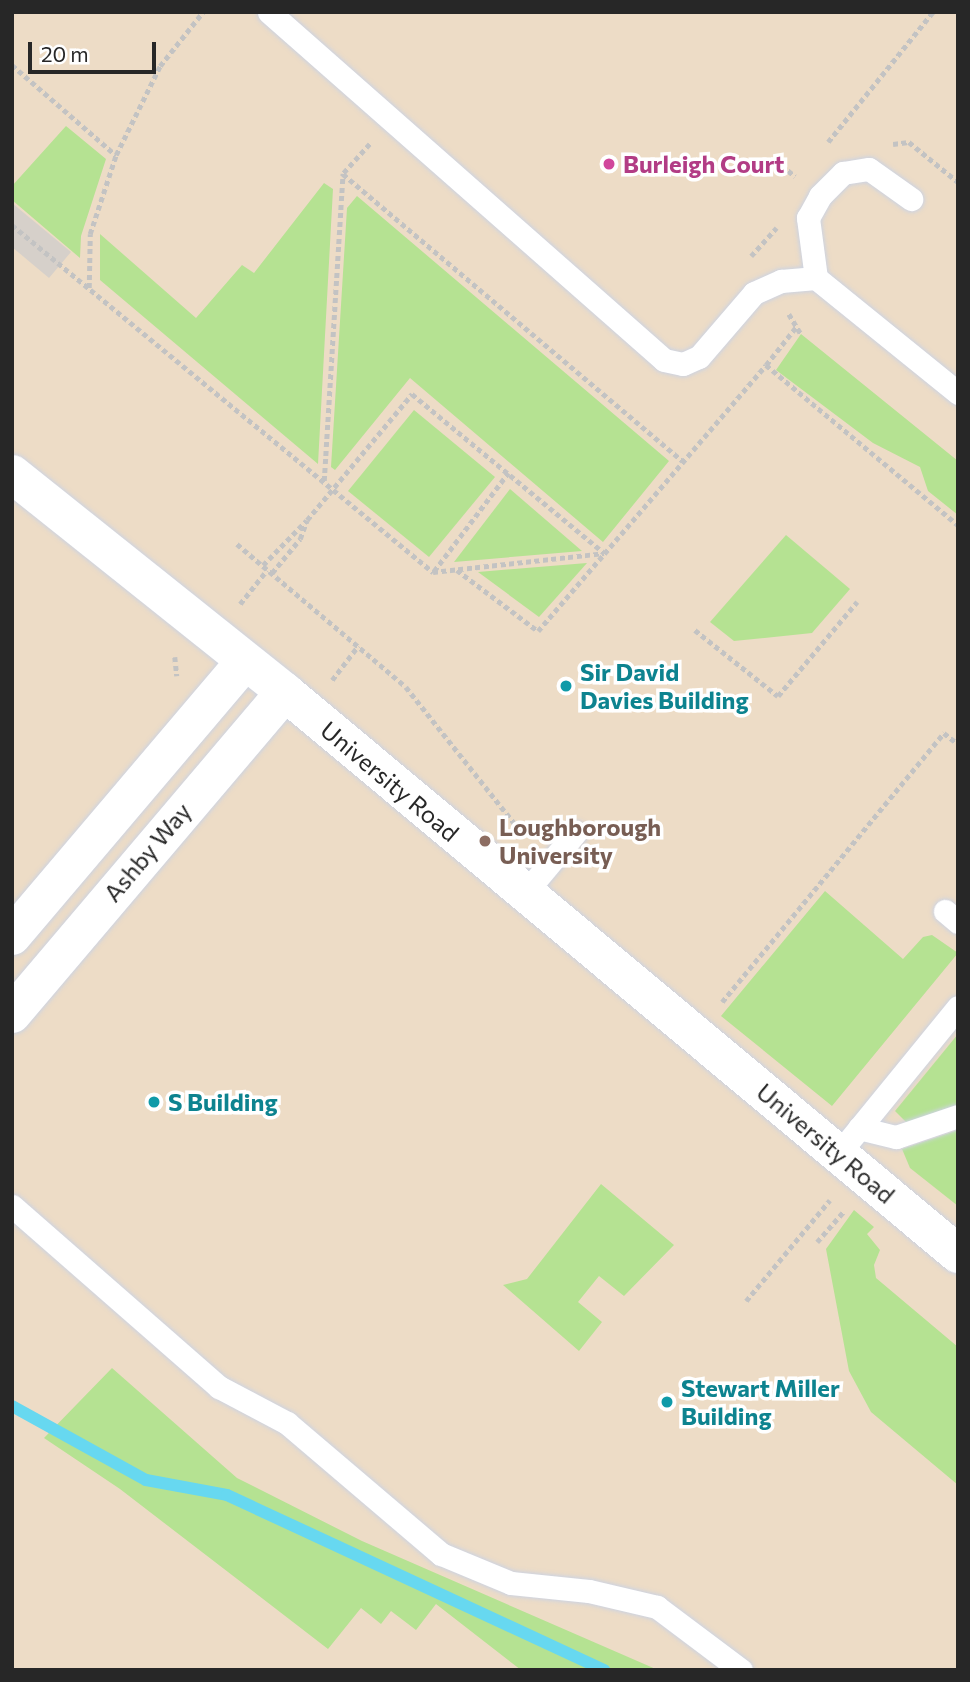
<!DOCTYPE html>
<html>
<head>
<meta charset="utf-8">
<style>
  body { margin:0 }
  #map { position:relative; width:970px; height:1682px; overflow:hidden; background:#eae0d7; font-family:Commissioner,sans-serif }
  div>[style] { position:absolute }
  .education>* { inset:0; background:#eddcc6 }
  .green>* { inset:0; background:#b5e292 }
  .plaza>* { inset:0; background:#d6d0ca }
  .stream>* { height:12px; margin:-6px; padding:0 6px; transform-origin:6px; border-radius:6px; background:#67d8f0 }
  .path>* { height:4.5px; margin-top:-2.25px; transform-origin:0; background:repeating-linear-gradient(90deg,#c3c3c3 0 5px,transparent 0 8.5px) }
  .roads { filter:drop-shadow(0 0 2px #cdd3e1) drop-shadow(0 0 2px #cdd3e1) }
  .lane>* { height:23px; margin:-11.5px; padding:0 11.5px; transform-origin:11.5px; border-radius:11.5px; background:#fff }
  .street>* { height:38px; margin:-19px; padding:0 19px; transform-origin:19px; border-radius:19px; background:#fff }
  .dots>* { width:19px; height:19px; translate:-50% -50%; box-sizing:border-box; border:4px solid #fff; border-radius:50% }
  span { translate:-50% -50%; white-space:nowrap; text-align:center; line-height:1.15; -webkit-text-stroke:7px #fff; paint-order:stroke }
  .hotel-label { font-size:24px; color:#b23c85; font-weight:700 }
  .left { translate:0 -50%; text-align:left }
  .culture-label { font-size:24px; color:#0d838f; font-weight:700 }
  .street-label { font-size:24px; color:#272727 }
  .education-label { font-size:24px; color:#785e54; font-weight:700 }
  .frame { position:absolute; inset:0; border:14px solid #272727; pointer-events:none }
  .scale { position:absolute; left:28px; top:42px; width:128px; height:32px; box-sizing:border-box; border:4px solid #272727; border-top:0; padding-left:9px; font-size:21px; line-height:24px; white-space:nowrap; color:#272727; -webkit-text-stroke:5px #fff; paint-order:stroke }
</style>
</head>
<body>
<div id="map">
  <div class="education">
    <div style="clip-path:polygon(12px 12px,958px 12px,958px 1670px,12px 1670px)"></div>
  </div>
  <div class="green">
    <div style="clip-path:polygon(66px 126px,106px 159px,81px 236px,80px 258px,12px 200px,12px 186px)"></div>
    <div style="clip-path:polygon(324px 183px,333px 189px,318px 464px,100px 280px,100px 234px,196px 318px,242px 265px,254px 273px)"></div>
    <div style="clip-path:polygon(357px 196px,669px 461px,603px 542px,410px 378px,335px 470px,331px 467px,347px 208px)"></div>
    <div style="clip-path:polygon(801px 334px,958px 461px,958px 515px,928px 491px,920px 467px,873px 443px,776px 370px)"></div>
    <div style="clip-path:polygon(414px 410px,495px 477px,429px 557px,348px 491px)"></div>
    <div style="clip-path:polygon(510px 489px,582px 551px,454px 562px)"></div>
    <div style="clip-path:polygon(786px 535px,850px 589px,812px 633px,734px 641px,710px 622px)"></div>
    <div style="clip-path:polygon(587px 563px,539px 617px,478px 572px)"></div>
    <div style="clip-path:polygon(825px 891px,903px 959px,923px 937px,932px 935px,958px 953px,832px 1106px,721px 1016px)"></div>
    <div style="clip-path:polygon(958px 1034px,958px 1104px,907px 1123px,895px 1111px)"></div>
    <div style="clip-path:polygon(958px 1130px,958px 1206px,910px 1168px,902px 1149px)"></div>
    <div style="clip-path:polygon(601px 1184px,674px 1245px,624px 1296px,599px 1276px,578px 1302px,602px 1322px,579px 1351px,503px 1285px,527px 1279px)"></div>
    <div style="clip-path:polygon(854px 1210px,874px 1227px,867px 1234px,880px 1250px,874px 1265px,876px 1278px,958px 1347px,958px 1485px,871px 1412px,849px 1371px,826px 1249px)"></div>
    <div style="clip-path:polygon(112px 1368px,237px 1478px,362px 1541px,658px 1670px,521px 1670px,436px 1604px,416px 1630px,391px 1611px,381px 1624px,361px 1608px,328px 1649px,120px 1489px,44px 1438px)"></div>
  </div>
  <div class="plaza">
    <div style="clip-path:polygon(12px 203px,71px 252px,49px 278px,12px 247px)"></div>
  </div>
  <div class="stream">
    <div style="left:12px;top:1406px;width:153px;rotate:28.9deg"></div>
    <div style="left:146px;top:1480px;width:82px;rotate:10.5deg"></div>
    <div style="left:227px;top:1495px;width:416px;rotate:24.9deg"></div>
  </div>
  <div class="path">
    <div style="left:12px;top:65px;width:138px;rotate:40.9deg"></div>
    <div style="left:828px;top:142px;width:167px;rotate:-51.1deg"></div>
    <div style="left:370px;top:144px;width:40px;rotate:132deg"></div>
    <div style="left:343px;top:174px;width:445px;rotate:40.2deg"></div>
    <div style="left:893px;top:144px;width:16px;rotate:-7deg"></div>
    <div style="left:909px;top:142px;width:63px;rotate:39.2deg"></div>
    <div style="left:775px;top:160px;width:26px;rotate:39deg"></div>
    <div style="left:12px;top:225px;width:546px;rotate:39.5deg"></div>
    <div style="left:433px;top:572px;width:172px;rotate:-6.3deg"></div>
    <div style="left:751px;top:256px;width:38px;rotate:-48deg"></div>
    <div style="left:89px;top:288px;width:54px;rotate:-88.9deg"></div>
    <div style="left:90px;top:234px;width:83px;rotate:-71.8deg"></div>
    <div style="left:116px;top:155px;width:99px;rotate:-63.7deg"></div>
    <div style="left:160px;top:66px;width:69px;rotate:-51.5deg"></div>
    <div style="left:789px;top:314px;width:23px;rotate:59deg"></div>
    <div style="left:766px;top:365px;width:48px;rotate:-51.7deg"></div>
    <div style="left:324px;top:481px;width:308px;rotate:-86.5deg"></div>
    <div style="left:237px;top:544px;width:221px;rotate:40.2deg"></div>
    <div style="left:406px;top:687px;width:188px;rotate:51.5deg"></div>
    <div style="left:263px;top:565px;width:62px;rotate:-45.7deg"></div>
    <div style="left:457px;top:570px;width:101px;rotate:37deg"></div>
    <div style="left:538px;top:631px;width:350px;rotate:-49.4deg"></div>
    <div style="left:766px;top:365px;width:250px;rotate:39.8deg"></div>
    <div style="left:434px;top:571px;width:123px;rotate:-52.9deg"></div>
    <div style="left:272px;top:573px;width:44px;rotate:-50.5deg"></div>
    <div style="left:300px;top:539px;width:20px;rotate:-70deg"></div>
    <div style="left:307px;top:520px;width:164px;rotate:-50.2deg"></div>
    <div style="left:412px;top:394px;width:249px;rotate:39.6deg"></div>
    <div style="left:240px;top:604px;width:43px;rotate:-51.5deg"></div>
    <div style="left:695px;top:630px;width:106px;rotate:38.5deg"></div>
    <div style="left:778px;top:696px;width:123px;rotate:-50deg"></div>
    <div style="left:175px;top:657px;width:19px;rotate:84deg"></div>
    <div style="left:332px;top:680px;width:43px;rotate:-52.6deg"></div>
    <div style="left:722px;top:1002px;width:349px;rotate:-50.5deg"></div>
    <div style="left:944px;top:733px;width:18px;rotate:38deg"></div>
    <div style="left:817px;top:1242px;width:41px;rotate:-48.9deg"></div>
    <div style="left:746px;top:1301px;width:131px;rotate:-50.3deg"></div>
  </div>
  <div class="roads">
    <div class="lane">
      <div style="left:269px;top:12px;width:526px;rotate:41.38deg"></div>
      <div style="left:664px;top:360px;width:19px;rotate:12deg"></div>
      <div style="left:683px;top:364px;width:17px;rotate:-24deg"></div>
      <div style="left:699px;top:357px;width:84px;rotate:-49.3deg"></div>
      <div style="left:754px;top:293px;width:30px;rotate:-24deg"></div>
      <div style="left:781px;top:281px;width:35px;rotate:-5deg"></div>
      <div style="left:816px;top:278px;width:183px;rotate:39deg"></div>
      <div style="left:816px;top:278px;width:61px;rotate:-97.6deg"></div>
      <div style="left:808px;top:218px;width:25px;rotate:-61deg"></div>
      <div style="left:820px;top:196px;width:33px;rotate:-45deg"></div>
      <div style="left:843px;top:173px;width:26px;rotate:-9deg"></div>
      <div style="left:869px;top:169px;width:52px;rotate:35.5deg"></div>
      <div style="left:524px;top:894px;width:80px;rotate:-50.1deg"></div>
      <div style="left:945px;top:911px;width:17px;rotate:40deg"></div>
      <div style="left:859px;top:1128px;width:38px;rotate:14deg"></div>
      <div style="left:896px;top:1137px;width:65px;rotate:-18.7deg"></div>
      <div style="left:839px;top:1153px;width:188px;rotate:-50.8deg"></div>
      <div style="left:12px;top:1206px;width:275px;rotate:41.2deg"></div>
      <div style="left:219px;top:1387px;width:77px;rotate:27.9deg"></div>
      <div style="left:287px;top:1423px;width:202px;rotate:40.4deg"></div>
      <div style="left:441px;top:1554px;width:76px;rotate:22.5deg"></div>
      <div style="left:511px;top:1583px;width:78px;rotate:5.9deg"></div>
      <div style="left:589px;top:1591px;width:70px;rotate:13.2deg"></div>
      <div style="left:657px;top:1607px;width:105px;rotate:36.9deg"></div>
    </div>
    <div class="street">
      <div style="left:12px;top:474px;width:349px;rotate:38.6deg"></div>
      <div style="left:285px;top:692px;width:877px;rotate:39.86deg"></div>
      <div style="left:12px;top:936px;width:360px;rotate:-49.7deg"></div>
      <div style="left:12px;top:1014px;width:422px;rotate:-49.7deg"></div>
    </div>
  </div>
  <div class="dots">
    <div style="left:609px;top:164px;background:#d1479c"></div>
    <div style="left:566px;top:686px;background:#0f9aa8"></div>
    <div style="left:485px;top:841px;background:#8d6e63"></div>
    <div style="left:154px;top:1102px;background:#0f9aa8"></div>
    <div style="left:667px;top:1402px;background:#0f9aa8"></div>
  </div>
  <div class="hotel-label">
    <span class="left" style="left:623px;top:164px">Burleigh Court</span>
  </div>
  <div class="culture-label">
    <span class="left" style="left:580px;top:686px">Sir David<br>Davies Building</span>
    <span class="left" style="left:168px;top:1102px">S Building</span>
    <span class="left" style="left:681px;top:1402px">Stewart Miller<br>Building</span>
  </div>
  <div class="street-label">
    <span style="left:390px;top:781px;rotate:40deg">University Road</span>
    <span style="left:147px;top:852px;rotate:-50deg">Ashby Way</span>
    <span style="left:826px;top:1143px;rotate:40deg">University Road</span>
  </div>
  <div class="education-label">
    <span class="left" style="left:499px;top:841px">Loughborough<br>University</span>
  </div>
  <div class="frame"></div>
  <div class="scale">20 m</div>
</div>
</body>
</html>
